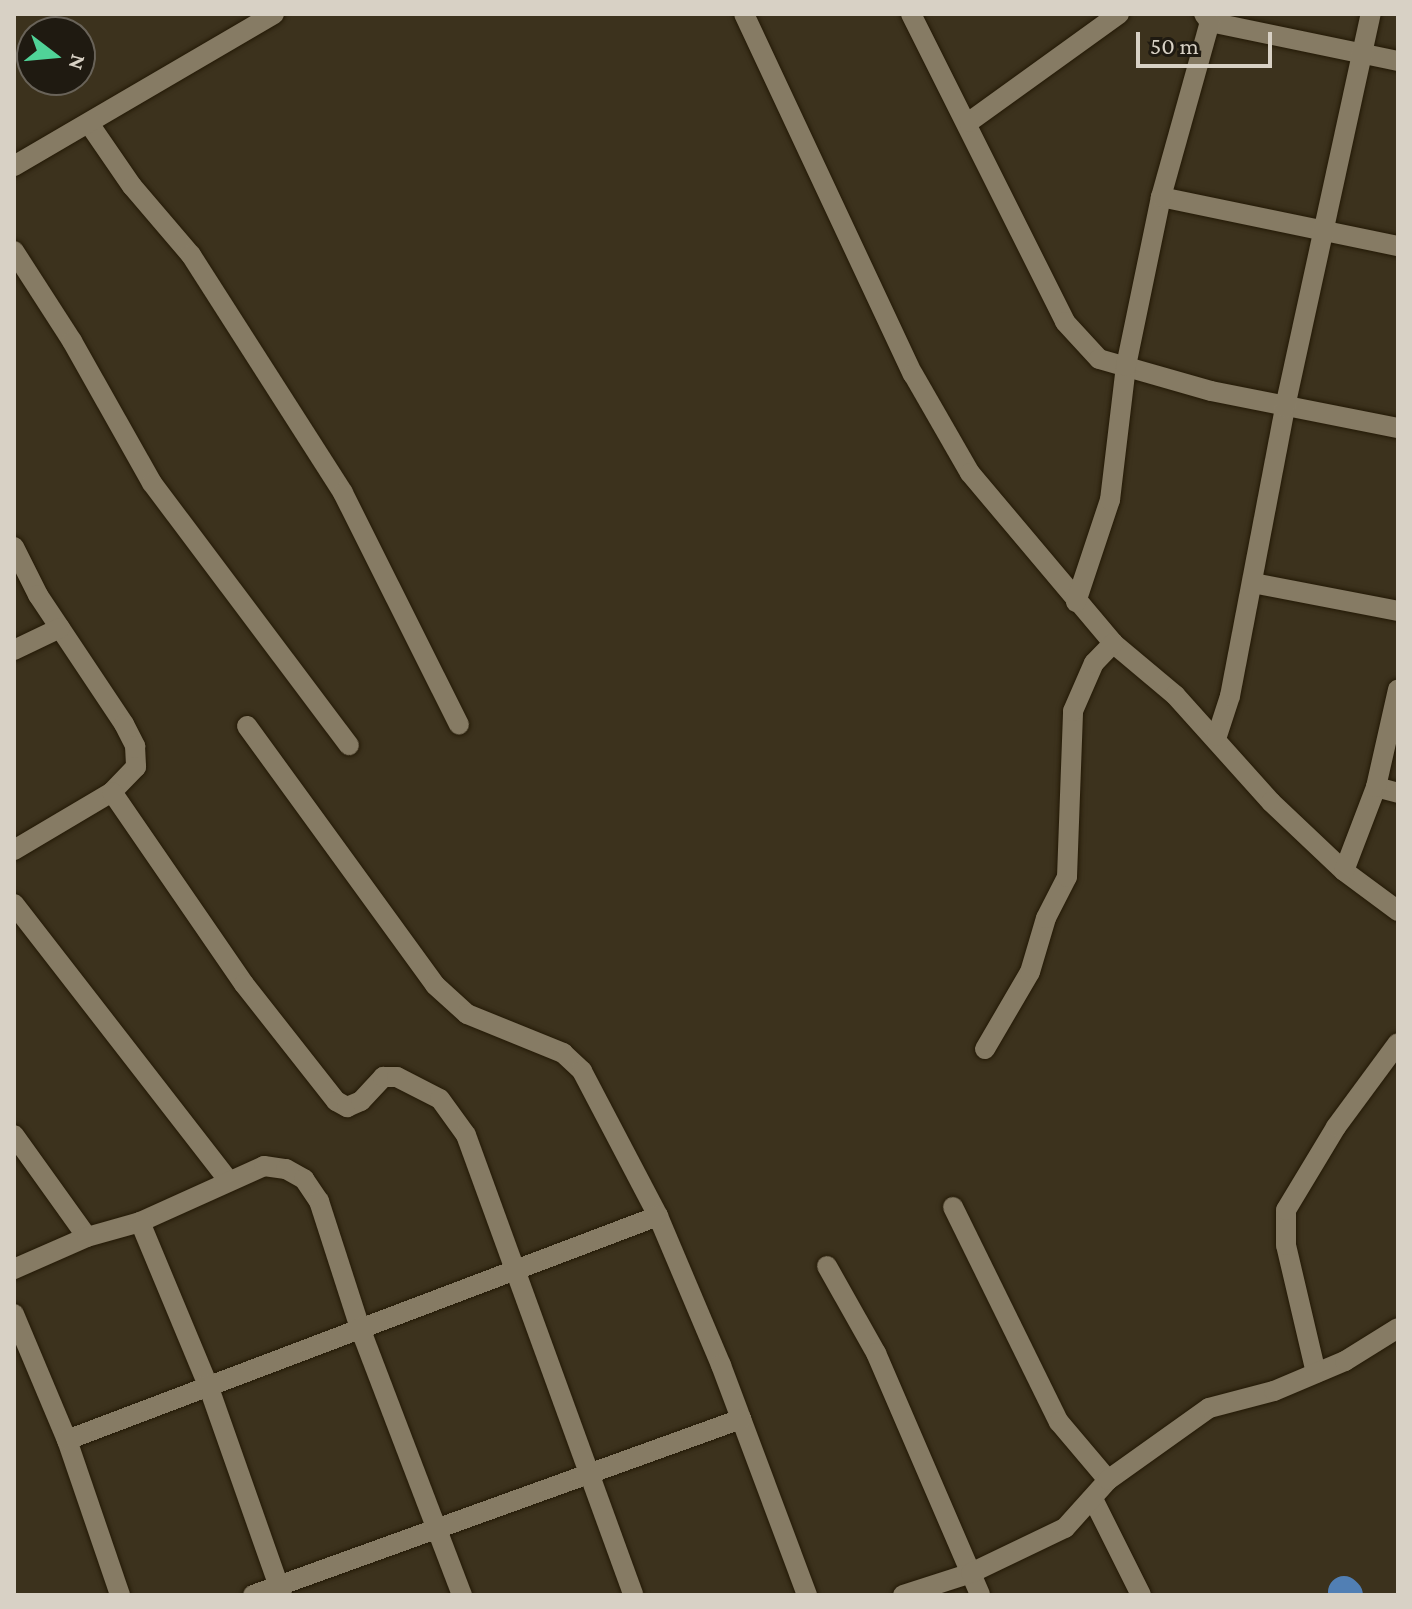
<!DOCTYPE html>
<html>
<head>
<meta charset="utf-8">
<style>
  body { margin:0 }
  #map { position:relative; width:1412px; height:1609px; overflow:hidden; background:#3c321d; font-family:"Crimson Pro",serif }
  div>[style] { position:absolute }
  .river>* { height:32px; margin:-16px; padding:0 16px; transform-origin:16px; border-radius:16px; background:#517fb4 }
  .roads { filter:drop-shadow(0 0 2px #231906) drop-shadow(0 0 2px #231906) }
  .minor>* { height:20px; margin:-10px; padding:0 10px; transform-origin:10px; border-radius:10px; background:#867b64 }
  span { translate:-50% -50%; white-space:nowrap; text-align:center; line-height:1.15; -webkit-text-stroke:8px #1f1a11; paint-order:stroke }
  .frame { position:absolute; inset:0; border:16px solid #d8d1c5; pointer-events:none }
  .north { position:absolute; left:16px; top:16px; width:80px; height:80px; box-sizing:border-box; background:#1f1a11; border:2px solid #696359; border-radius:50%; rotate:106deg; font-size:22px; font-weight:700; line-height:32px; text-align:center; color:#d8d1c5 }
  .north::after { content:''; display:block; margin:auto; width:28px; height:36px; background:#50d398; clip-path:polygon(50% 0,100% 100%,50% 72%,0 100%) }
  .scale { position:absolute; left:1136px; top:32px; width:136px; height:36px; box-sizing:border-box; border:4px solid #d8d1c5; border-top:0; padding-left:10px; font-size:24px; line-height:28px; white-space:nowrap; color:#d8d1c5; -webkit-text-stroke:6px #1f1a11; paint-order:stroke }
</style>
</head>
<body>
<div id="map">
  <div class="river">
    <div style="left:1344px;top:1592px;width:4px;rotate:45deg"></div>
  </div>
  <div class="roads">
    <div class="minor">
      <div style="left:744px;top:14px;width:398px;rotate:64.9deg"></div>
      <div style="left:913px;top:374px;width:114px;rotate:60.1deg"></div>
      <div style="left:970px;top:473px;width:222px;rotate:49.9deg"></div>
      <div style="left:1113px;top:643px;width:81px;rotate:40deg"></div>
      <div style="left:1175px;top:695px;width:144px;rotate:48.1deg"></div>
      <div style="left:1271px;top:802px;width:100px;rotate:43.4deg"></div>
      <div style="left:1344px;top:871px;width:67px;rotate:36.5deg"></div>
      <div style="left:911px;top:14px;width:344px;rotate:63.4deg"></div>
      <div style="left:1065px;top:322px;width:50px;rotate:47.4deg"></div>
      <div style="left:1099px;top:359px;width:116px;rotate:15.9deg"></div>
      <div style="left:1211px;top:391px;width:191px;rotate:11.2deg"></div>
      <div style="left:1204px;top:14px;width:10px;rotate:53deg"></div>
      <div style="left:1210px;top:22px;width:192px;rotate:11.7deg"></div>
      <div style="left:969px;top:122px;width:185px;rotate:-35.8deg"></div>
      <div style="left:90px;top:125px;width:74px;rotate:55.5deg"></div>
      <div style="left:132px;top:186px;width:91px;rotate:49.5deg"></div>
      <div style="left:191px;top:255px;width:282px;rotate:57.4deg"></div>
      <div style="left:343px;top:493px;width:259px;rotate:63.4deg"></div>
      <div style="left:14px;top:166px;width:301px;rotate:-30.3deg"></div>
      <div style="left:1161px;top:197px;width:242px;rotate:11.7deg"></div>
      <div style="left:14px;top:251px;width:107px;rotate:57.2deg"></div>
      <div style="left:72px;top:341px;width:163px;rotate:60.6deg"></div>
      <div style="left:152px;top:483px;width:328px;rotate:53.1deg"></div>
      <div style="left:14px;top:547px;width:54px;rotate:63.4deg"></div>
      <div style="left:38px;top:595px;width:155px;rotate:56.3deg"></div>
      <div style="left:124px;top:724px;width:25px;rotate:63deg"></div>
      <div style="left:135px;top:746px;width:21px;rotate:87deg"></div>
      <div style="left:136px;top:767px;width:35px;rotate:134deg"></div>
      <div style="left:112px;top:792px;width:114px;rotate:149.4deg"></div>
      <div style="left:1253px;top:583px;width:148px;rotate:10.9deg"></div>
      <div style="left:1076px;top:602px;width:108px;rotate:-71.6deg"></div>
      <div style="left:1110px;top:500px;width:135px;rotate:-83.2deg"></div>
      <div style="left:1126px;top:366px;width:173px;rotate:-78.3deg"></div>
      <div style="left:1161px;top:197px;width:182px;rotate:-74.4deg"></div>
      <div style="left:14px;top:650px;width:51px;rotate:-25.6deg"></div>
      <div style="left:247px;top:726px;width:320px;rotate:54deg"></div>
      <div style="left:435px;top:985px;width:43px;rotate:42.2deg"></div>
      <div style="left:467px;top:1014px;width:104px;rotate:22.1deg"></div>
      <div style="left:563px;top:1053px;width:26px;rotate:43deg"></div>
      <div style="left:582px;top:1071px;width:164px;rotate:62.3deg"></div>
      <div style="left:658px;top:1216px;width:162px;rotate:67.1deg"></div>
      <div style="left:721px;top:1365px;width:246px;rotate:69.5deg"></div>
      <div style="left:1217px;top:736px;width:42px;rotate:-72deg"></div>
      <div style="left:1230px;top:696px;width:294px;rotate:-79.2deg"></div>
      <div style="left:1285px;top:407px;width:402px;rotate:-77.7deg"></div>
      <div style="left:1376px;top:787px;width:23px;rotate:15deg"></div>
      <div style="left:112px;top:792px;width:233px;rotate:55.5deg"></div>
      <div style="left:244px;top:984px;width:149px;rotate:51.8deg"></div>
      <div style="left:336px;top:1101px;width:13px;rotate:29deg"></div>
      <div style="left:347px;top:1107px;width:15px;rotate:-23deg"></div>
      <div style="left:361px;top:1101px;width:33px;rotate:-47deg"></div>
      <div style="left:383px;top:1077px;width:14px"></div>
      <div style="left:397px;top:1077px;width:48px;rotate:27.1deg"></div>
      <div style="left:440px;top:1099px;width:44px;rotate:54.2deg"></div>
      <div style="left:466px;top:1135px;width:489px;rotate:70deg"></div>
      <div style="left:1344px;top:871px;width:90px;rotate:-69.1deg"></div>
      <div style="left:1376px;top:787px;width:100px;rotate:-77.3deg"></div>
      <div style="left:14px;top:904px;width:348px;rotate:52.2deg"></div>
      <div style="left:985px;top:1049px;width:89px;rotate:-59.7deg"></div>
      <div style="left:1030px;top:972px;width:56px;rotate:-73.5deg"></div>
      <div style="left:1046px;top:918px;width:46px;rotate:-62.9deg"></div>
      <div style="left:1067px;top:877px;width:166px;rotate:-87.9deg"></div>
      <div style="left:1073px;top:711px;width:52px;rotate:-66.4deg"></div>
      <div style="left:1094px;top:663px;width:28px;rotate:-46deg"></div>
      <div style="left:14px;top:1135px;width:125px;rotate:54.4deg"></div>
      <div style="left:953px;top:1207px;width:240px;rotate:63.8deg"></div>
      <div style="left:1059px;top:1422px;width:76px;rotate:49.8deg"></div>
      <div style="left:140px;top:1222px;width:136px;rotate:-24.3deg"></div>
      <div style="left:264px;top:1166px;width:22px;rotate:8deg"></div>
      <div style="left:286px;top:1169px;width:21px;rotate:29deg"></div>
      <div style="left:304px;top:1179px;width:27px;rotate:56deg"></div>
      <div style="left:319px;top:1201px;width:133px;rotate:72.1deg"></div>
      <div style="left:360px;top:1328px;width:286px;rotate:69.1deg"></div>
      <div style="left:827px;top:1266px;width:100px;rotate:60.6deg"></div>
      <div style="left:876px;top:1353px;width:263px;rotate:66.7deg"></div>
      <div style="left:14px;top:1269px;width:80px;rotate:-23.7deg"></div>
      <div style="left:87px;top:1237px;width:55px;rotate:-15.8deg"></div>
      <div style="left:140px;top:1222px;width:177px;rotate:67.4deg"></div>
      <div style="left:208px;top:1385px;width:223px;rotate:70.6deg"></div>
      <div style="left:14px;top:1314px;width:137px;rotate:67.2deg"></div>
      <div style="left:67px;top:1440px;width:164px;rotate:71.1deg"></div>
      <div style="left:1316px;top:1373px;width:131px;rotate:-103.2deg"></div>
      <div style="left:1286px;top:1245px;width:35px;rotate:-90deg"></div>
      <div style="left:1286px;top:1210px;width:97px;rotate:-58.9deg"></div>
      <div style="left:1336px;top:1127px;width:104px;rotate:-53.6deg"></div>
      <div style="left:67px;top:1440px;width:632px;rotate:-20.76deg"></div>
      <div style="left:1093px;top:1499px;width:107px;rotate:63.4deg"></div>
      <div style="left:253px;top:1595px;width:519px;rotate:-19.83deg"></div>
      <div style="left:903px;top:1595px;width:71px;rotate:-17.9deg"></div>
      <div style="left:971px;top:1573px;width:104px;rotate:-25.6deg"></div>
      <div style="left:1065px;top:1528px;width:64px;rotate:-48.1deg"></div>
      <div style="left:1108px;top:1480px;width:124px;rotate:-35.5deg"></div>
      <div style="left:1209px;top:1408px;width:67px;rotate:-14.7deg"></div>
      <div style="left:1274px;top:1391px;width:77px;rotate:-22.9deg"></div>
      <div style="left:1345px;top:1361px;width:62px;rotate:-31.9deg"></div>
    </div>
  </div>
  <div class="frame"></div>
  <div class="north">N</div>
  <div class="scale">50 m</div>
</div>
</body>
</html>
